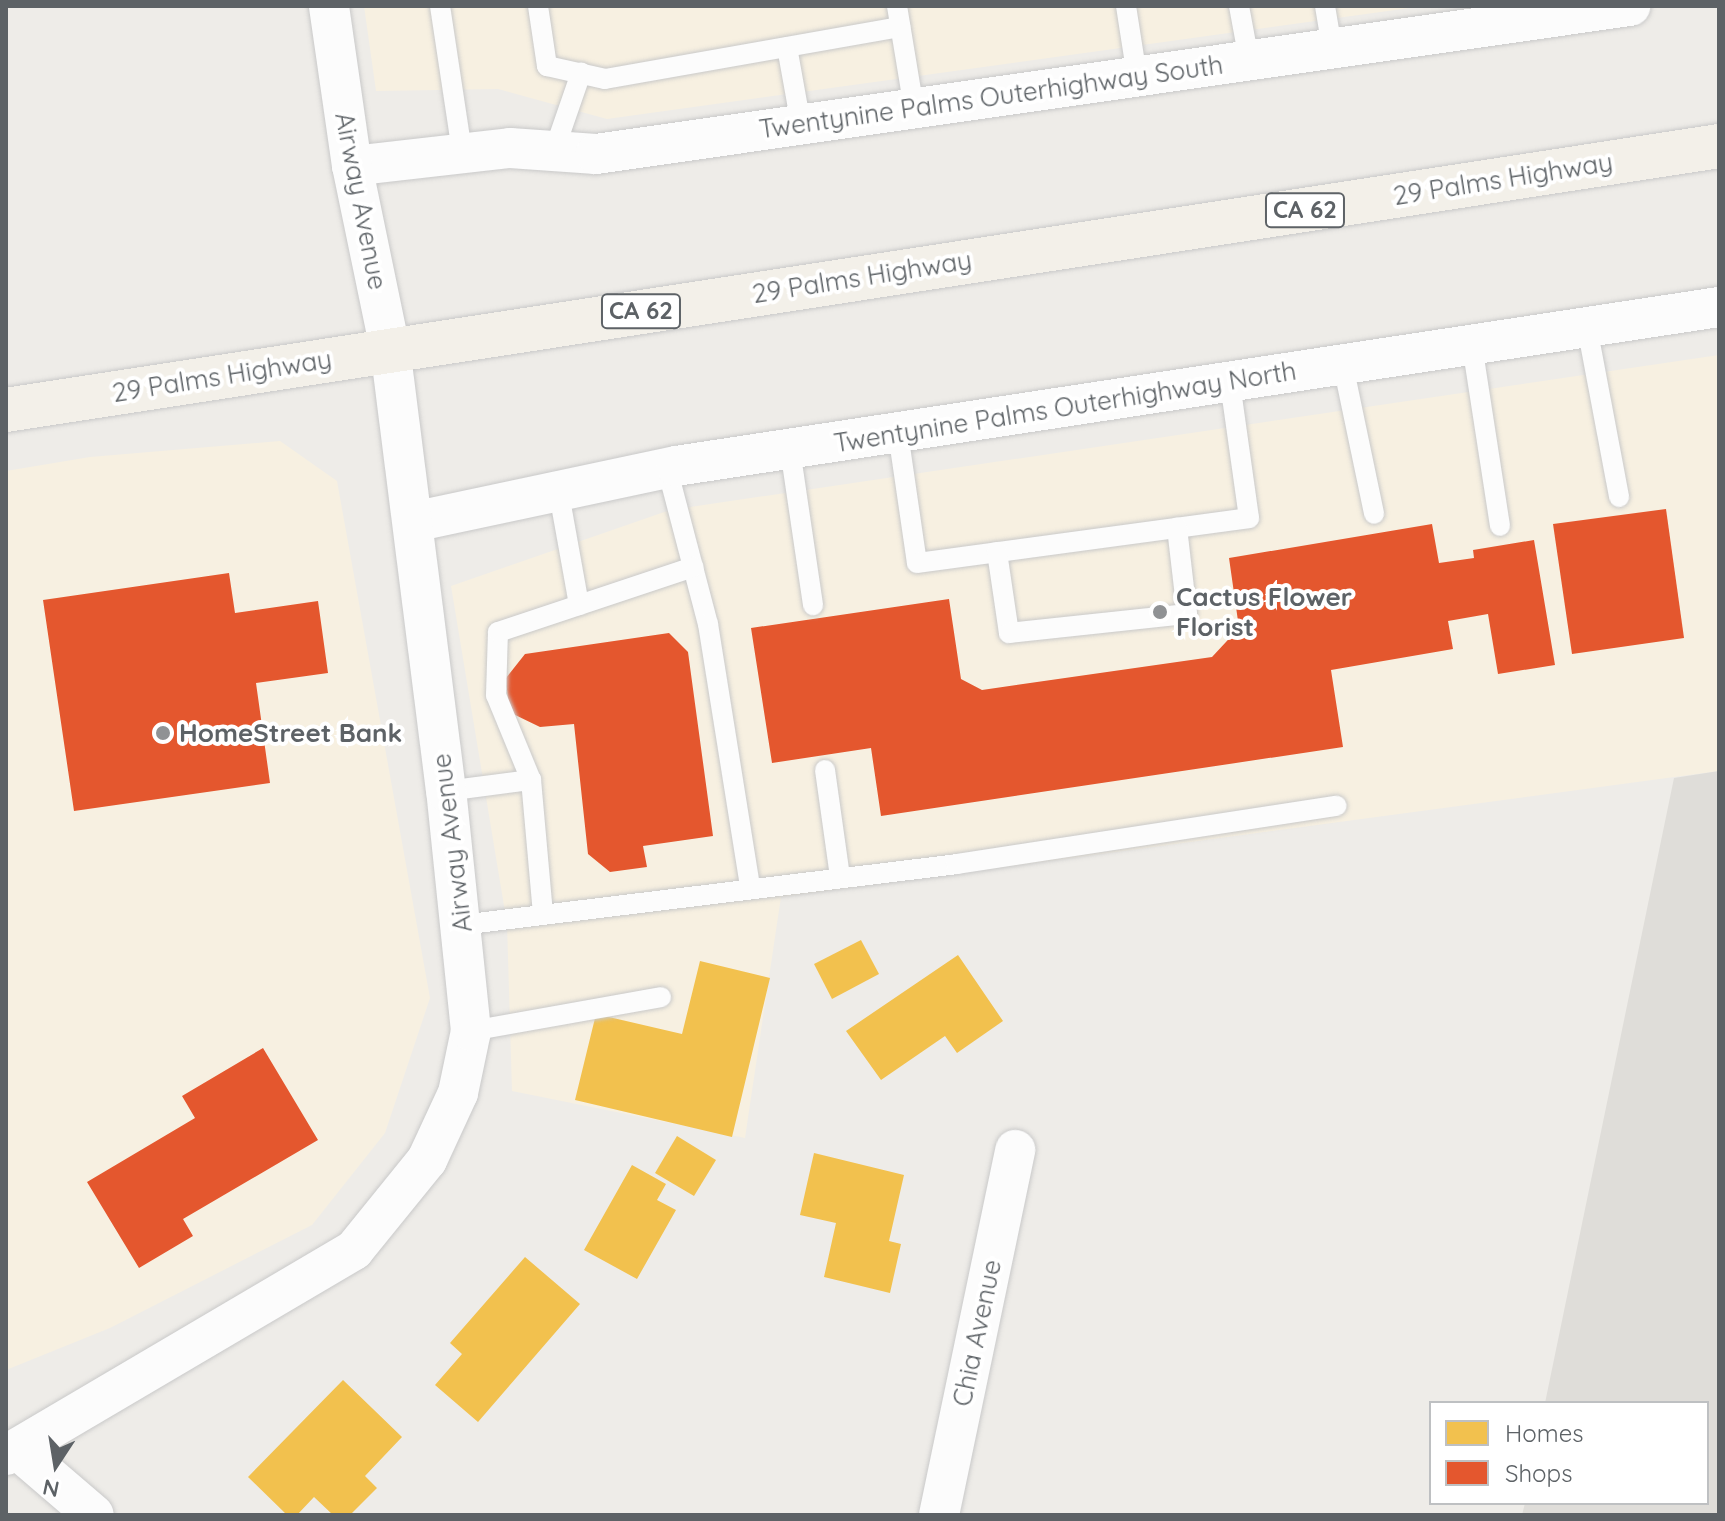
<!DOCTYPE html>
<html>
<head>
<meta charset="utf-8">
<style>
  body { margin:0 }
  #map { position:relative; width:1725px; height:1521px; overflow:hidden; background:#eeece8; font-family:Quicksand,sans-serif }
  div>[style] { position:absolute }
  .commercial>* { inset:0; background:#f7f0e1 }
  .industrial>* { inset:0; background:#dfddd9 }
  .homes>* { inset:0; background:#f2c14e }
  .shops>* { inset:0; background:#e4572e }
  .roads { filter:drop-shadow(0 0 2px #c9c9c9) drop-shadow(0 0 2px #c9c9c9) }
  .service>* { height:20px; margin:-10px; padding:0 10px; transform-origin:10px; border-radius:10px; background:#fcfcfc }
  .minor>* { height:40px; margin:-20px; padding:0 20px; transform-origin:20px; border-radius:20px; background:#fcfcfc }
  .primary>* { height:44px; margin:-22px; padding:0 22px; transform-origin:22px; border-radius:22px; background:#f3f0e9 }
  .dots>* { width:22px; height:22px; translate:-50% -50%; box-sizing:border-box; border:4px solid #fff; border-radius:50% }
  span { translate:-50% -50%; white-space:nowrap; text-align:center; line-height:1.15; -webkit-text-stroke:8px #fff; paint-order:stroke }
  .shield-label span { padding:2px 6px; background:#fff; border:2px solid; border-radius:6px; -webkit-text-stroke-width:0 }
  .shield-label { font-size:24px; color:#5d6266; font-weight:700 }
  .street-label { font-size:26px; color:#5d6266 }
  .poi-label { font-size:26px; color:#5d6266; font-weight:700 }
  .left { translate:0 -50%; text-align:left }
  .frame { position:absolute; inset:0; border:8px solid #5d6266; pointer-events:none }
  .legend { position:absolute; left:1429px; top:1401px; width:280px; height:104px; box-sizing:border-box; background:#fff; border:2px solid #bec0c2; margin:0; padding:10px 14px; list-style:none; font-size:24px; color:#5d6266 }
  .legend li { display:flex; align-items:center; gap:16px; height:40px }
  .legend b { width:40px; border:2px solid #bec0c2 }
  .north { position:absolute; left:16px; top:1425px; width:80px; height:80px; -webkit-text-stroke:6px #fff; paint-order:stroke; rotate:192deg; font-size:22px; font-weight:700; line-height:32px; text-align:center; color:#5d6266 }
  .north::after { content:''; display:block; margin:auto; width:28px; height:36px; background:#5d6266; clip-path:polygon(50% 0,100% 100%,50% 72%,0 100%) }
</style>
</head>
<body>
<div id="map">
  <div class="commercial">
    <div style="clip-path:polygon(364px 6px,1424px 6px,607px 119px,498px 89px,376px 91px)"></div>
    <div style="clip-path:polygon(1719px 355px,1719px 771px,781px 897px,745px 1138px,512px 1091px,507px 924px,451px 586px,670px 510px)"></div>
    <div style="clip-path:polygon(280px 441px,337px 481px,430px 998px,385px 1133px,312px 1225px,110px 1328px,6px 1370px,6px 471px,90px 457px)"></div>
  </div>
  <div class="industrial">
    <div style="clip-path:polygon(1719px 771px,1719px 1515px,1522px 1515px,1525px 1503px,1707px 1503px,1707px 1403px,1545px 1403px,1674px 778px)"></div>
  </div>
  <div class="homes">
    <div style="clip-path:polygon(861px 940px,879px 974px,832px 999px,814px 964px)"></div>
    <div style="clip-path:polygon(958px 955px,1003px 1021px,957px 1053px,945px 1036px,881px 1080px,846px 1031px)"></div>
    <div style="clip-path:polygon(700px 961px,770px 978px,732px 1137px,575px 1100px,596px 1014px,682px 1034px)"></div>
    <div style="clip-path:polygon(677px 1136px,716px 1160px,694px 1196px,655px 1173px)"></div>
    <div style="clip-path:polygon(814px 1153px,904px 1175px,889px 1241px,901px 1244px,890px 1293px,824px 1277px,836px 1223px,800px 1215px)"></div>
    <div style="clip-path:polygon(632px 1165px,666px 1184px,657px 1200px,676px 1210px,637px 1279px,584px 1250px)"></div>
    <div style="clip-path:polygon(525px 1257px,580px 1304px,478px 1422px,435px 1385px,462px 1354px,450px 1343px)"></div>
    <div style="clip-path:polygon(343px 1380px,402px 1437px,365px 1476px,377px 1488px,350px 1515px,333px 1515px,314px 1497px,297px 1515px,287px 1515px,248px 1477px)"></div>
  </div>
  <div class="shops">
    <div style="clip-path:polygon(1666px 509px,1684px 638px,1572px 654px,1553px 524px)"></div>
    <div style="clip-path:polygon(1432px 524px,1439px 563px,1474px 558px,1473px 550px,1534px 540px,1555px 665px,1498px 674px,1488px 614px,1448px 621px,1453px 649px,1331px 670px,1343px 747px,881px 816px,871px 748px,772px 763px,751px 628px,949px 599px,961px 679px,982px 690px,1212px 657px,1239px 628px,1229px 558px)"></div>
    <div style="clip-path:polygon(229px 573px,235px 613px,318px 601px,328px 673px,256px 683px,270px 783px,74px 811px,43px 600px)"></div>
    <div style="clip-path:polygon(669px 633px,688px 652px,713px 836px,643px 846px,647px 867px,610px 872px,588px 854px,574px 724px,540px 727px,509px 712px,506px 678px,525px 654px)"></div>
    <div style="clip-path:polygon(263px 1048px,318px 1140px,183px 1219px,193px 1236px,139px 1268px,87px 1182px,195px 1118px,182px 1096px)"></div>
  </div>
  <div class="roads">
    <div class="service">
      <div style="left:440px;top:6px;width:148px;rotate:81.4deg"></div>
      <div style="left:538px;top:6px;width:61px;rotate:81.5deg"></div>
      <div style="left:547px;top:66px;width:59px;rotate:12.6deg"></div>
      <div style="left:605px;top:79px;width:300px;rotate:-10deg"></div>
      <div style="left:897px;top:6px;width:104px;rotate:80.6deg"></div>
      <div style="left:1126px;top:6px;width:71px;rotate:81.1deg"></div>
      <div style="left:1239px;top:6px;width:55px;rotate:79.5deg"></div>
      <div style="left:1325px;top:6px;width:43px;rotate:80.5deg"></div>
      <div style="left:787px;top:47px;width:79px;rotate:79.8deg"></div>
      <div style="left:554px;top:151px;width:83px;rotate:-70.9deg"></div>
      <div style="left:1587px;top:327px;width:173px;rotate:79.3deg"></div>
      <div style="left:1472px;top:345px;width:183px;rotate:81.2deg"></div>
      <div style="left:1343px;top:365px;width:152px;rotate:78.2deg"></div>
      <div style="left:898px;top:433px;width:131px;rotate:81.7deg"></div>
      <div style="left:917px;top:563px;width:335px;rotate:-7.7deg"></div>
      <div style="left:1249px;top:518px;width:137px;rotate:-98deg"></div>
      <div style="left:790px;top:449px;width:158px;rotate:81.6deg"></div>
      <div style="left:667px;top:468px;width:161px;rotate:75.3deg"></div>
      <div style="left:708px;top:624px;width:266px;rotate:80.9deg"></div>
      <div style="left:558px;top:488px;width:119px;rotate:79.8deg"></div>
      <div style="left:997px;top:552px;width:82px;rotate:81.6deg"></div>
      <div style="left:1009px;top:633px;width:179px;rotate:-6.1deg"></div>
      <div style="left:1187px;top:614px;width:87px;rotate:-96.6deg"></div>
      <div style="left:825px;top:770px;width:108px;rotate:82deg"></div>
      <div style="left:446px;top:791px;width:86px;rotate:-7.4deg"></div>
      <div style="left:543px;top:914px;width:135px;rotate:-95.1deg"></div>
      <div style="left:531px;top:780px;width:92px;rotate:-112.4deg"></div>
      <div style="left:496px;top:695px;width:63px;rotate:-88.2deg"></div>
      <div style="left:498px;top:632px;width:206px;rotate:-18.4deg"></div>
      <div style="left:461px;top:925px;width:499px;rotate:-7deg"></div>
      <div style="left:956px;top:864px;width:385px;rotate:-8.7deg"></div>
      <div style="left:471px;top:1031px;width:193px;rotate:-10.1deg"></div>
    </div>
    <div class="minor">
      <div style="left:352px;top:166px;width:159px;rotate:-6.5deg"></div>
      <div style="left:510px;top:148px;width:86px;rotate:4deg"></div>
      <div style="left:596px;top:154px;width:1045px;rotate:-8.15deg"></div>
      <div style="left:413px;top:522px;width:269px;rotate:-12deg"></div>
      <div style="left:676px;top:466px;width:1055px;rotate:-8.67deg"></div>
      <div style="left:17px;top:1449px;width:101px;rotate:40.6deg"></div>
      <div style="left:6px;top:1455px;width:404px;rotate:-30.5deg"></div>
      <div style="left:354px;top:1250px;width:116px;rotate:-51deg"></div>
      <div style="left:427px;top:1160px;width:74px;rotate:-65.2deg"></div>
      <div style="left:458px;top:1093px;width:63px;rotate:-78.2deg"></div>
      <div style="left:471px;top:1031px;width:241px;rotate:-95.9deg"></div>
      <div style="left:446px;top:791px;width:446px;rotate:-97.2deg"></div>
      <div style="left:390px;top:349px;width:187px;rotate:-101.7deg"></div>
      <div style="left:352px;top:166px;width:162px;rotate:-98.2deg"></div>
      <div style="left:939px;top:1515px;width:373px;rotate:-78.2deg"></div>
    </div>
    <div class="primary">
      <div style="left:6px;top:410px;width:1733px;rotate:-8.76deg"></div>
    </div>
  </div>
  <div class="dots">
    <div style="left:1160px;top:612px;background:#909294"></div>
    <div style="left:163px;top:733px;background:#909294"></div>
  </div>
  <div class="shield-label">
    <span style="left:1305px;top:210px">CA 62</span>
    <span style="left:641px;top:311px">CA 62</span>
  </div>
  <div class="street-label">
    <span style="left:991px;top:97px;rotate:-8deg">Twentynine Palms Outerhighway South</span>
    <span style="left:1503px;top:179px;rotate:-9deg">29 Palms Highway</span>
    <span style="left:361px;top:201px;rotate:79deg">Airway Avenue</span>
    <span style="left:862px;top:277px;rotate:-9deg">29 Palms Highway</span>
    <span style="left:222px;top:376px;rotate:-9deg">29 Palms Highway</span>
    <span style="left:1065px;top:407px;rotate:-9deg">Twentynine Palms Outerhighway North</span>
    <span style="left:452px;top:843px;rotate:-97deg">Airway Avenue</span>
    <span style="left:977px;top:1333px;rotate:-78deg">Chia Avenue</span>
  </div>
  <div class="poi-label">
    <span class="left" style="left:1176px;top:612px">Cactus Flower<br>Florist</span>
    <span class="left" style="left:179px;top:733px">HomeStreet Bank</span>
  </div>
  <div class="frame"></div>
  <ul class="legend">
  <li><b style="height:22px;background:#f2c14e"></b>Homes</li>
  <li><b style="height:22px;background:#e4572e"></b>Shops</li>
  </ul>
  <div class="north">N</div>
</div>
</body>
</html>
